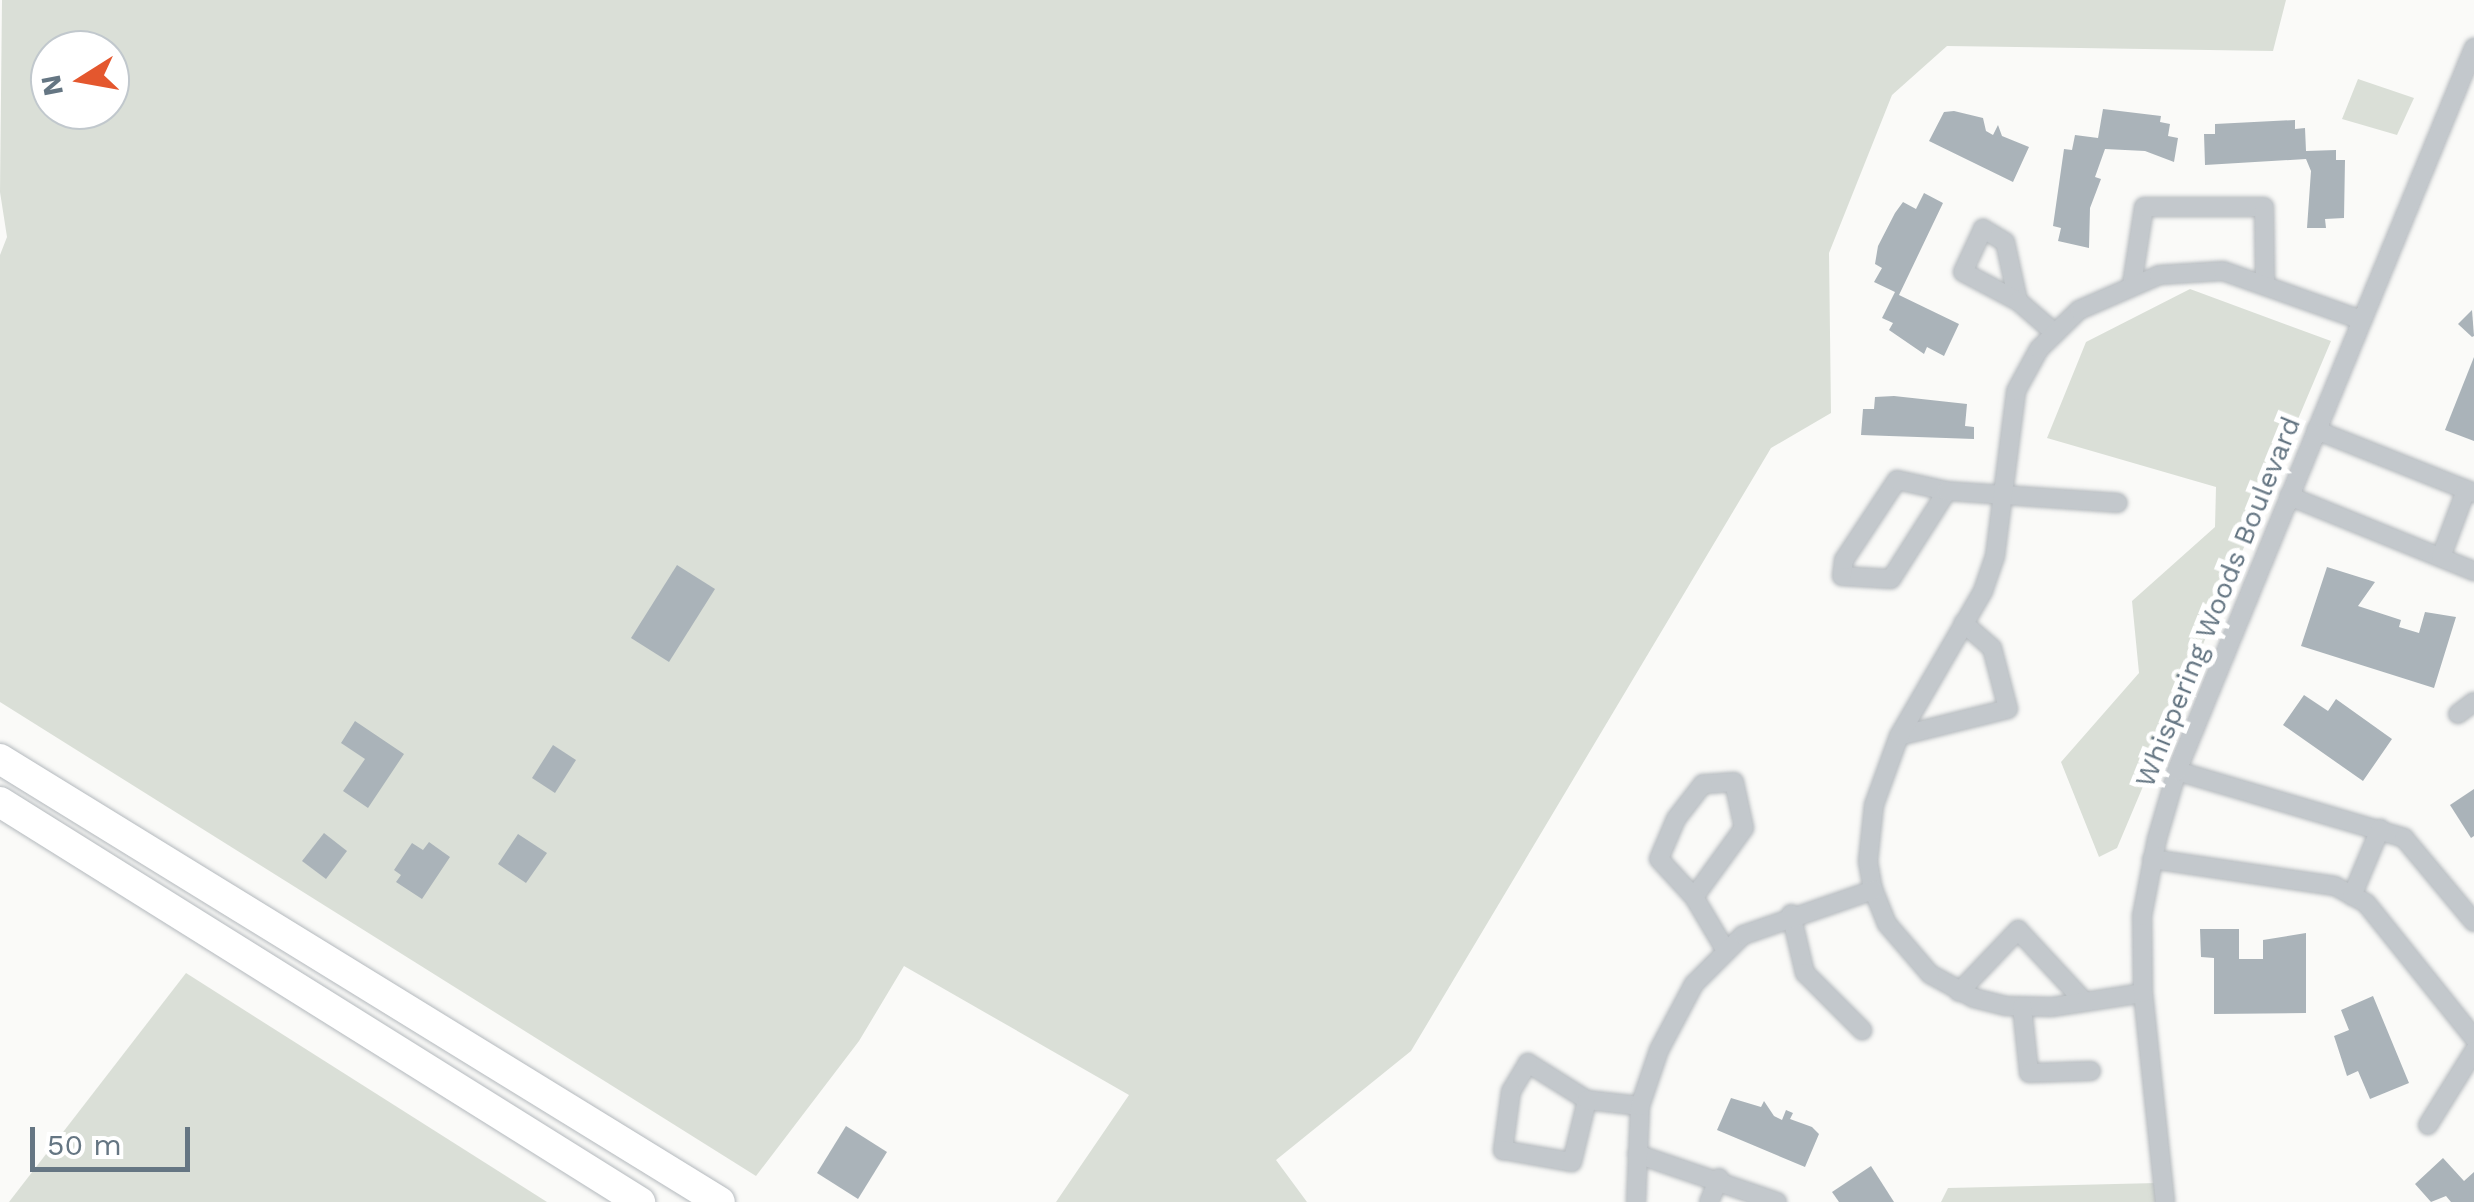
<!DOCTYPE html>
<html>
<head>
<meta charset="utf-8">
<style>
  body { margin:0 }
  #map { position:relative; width:2474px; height:1202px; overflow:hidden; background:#fafaf8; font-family:"Work Sans",sans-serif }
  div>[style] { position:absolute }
  .green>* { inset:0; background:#dadfd7 }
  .building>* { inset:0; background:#aab3b9 }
  .roads { filter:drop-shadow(0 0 2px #b4b9bd) drop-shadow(0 0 2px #b4b9bd) }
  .street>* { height:18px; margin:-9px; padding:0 9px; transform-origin:9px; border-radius:9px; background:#c3c8cc }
  .highway>* { height:30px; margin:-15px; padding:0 15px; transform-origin:15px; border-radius:15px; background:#fff }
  span { translate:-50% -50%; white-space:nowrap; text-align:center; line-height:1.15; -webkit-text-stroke:10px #fff; paint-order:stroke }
  .street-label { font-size:28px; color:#657683 }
  .north { position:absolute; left:30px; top:30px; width:100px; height:100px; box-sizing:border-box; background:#fff; border:2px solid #c1c8cd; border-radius:50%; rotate:259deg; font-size:28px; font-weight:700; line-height:40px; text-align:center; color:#657683 }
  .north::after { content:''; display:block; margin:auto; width:35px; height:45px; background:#e4572e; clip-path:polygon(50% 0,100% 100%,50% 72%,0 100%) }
  .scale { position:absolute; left:30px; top:1127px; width:160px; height:45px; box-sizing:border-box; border:5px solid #657683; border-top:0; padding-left:12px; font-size:30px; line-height:35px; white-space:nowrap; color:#657683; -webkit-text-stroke:8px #fff; paint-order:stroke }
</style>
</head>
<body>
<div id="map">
  <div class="green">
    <div style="clip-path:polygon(evenodd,2px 0,2286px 0,2273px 51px,1947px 46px,1892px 95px,1829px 253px,1831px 413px,1771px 448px,1411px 1051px,1276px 1160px,1307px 1202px,1056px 1202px,1129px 1095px,904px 966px,859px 1041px,756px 1176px,0 702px,0 255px,7px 237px,0 192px,2px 0,50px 50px,110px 50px,110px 110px,50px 110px,50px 50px)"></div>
    <div style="clip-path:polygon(2358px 79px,2414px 98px,2397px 135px,2342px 119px)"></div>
    <div style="clip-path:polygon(2190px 289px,2331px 341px,2117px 848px,2099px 857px,2061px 762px,2139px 673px,2132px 601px,2215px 527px,2216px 487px,2047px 438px,2086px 342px)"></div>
    <div style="clip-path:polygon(186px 973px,547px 1202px,9px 1202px)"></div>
    <div style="clip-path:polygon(2157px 1183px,2156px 1202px,1941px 1202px,1948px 1188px)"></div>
  </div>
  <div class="building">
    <div style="clip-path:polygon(2103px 109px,2161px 116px,2160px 122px,2170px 124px,2168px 136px,2178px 138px,2174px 162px,2145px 151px,2105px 149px,2095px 177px,2101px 179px,2090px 208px,2089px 248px,2058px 241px,2061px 228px,2053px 226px,2064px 149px,2072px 150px,2075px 135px,2098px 138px)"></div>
    <div style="clip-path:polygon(1954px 111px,1983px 118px,1986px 131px,1993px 135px,1998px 125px,2002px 136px,2029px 147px,2013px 182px,1929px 141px,1944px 112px)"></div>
    <div style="clip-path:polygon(2295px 120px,2295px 129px,2305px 128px,2306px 151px,2336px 150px,2336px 160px,2345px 160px,2344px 218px,2325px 219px,2326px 228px,2307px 228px,2311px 171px,2306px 159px,2205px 165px,2204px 134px,2215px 134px,2215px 124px)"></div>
    <div style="clip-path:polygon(1924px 193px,1943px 203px,1899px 295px,1959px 324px,1944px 356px,1927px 347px,1924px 354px,1889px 330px,1893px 323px,1882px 318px,1895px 292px,1874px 282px,1882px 268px,1875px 264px,1878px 246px,1895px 213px,1903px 202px,1916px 209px)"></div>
    <div style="clip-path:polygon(2472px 310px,2474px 336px,2472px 337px,2458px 324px)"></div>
    <div style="clip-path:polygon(2474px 357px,2474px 441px,2445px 430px)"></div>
    <div style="clip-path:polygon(1894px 396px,1967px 404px,1965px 426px,1974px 427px,1974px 439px,1861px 435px,1863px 409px,1874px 409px,1875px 397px)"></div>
    <div style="clip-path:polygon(677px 565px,715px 589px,669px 662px,631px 638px)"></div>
    <div style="clip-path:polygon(2327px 567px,2375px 582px,2358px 606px,2401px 620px,2399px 627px,2419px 633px,2425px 612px,2456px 617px,2434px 688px,2301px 646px)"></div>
    <div style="clip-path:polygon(2304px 695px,2328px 711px,2336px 699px,2392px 739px,2363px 781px,2283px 725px)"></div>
    <div style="clip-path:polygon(355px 721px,404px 754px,368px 808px,343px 791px,365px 759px,341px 743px)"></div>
    <div style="clip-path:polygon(553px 745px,576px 760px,555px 793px,532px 778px)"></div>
    <div style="clip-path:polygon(2474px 789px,2474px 836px,2471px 838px,2450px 805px)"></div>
    <div style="clip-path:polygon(324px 833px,347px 851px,326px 879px,302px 861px)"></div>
    <div style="clip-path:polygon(518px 834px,547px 853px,526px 883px,498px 864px)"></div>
    <div style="clip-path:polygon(429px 842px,450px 857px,422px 899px,396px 882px,401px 875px,394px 870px,412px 843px,423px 850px)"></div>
    <div style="clip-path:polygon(2200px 929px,2239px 929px,2239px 959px,2263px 959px,2263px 940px,2306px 933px,2306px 1013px,2214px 1014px,2214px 958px,2201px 957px)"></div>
    <div style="clip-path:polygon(2373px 996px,2409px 1083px,2370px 1099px,2358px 1071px,2347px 1076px,2334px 1036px,2349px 1030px,2341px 1010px)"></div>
    <div style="clip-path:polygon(1731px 1098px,1761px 1107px,1764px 1101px,1774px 1116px,1782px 1120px,1786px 1110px,1793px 1113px,1790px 1119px,1812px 1127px,1819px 1134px,1805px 1167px,1717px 1130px)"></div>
    <div style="clip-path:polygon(846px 1126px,887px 1152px,858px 1199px,817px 1173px)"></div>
    <div style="clip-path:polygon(2443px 1158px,2464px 1181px,2474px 1172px,2474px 1202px,2451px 1202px,2446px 1196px,2431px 1202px,2415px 1184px)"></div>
    <div style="clip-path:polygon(1871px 1166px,1894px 1202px,1839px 1202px,1832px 1192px)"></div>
  </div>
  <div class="roads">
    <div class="street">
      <div style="left:2132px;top:284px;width:78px;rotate:-81.1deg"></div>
      <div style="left:2144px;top:207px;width:120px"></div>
      <div style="left:2264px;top:207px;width:76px;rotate:89.2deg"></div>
      <div style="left:2018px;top:301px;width:60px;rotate:-102.4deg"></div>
      <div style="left:2005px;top:242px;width:26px;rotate:-149deg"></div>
      <div style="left:1983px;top:229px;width:47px;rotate:114.9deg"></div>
      <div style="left:1963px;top:272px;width:62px;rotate:27.8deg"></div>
      <div style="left:2018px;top:301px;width:49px;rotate:40.9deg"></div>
      <div style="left:2316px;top:430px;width:170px;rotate:21.7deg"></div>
      <div style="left:1947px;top:491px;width:104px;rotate:122.5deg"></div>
      <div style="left:1891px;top:579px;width:49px;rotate:-176.5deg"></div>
      <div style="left:1842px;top:576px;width:16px;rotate:-83deg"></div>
      <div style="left:1844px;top:560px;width:96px;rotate:-56.5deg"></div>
      <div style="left:1897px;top:480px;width:51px;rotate:12.4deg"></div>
      <div style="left:1947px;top:491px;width:171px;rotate:4deg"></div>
      <div style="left:2289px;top:496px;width:200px;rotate:22.1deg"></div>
      <div style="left:2441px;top:557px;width:72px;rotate:-69.5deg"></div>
      <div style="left:2458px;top:714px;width:20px;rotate:-37deg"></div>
      <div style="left:1899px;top:736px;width:112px;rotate:-13.9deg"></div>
      <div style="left:2008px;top:709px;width:63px;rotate:-104.7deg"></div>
      <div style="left:1992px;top:648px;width:38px;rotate:-139deg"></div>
      <div style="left:2177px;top:771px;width:237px;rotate:16.4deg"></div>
      <div style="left:2404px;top:838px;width:109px;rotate:50.2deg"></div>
      <div style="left:2152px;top:859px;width:185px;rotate:8.4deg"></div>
      <div style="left:2335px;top:886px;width:35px;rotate:29deg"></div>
      <div style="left:2366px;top:903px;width:173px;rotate:51.3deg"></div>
      <div style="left:2352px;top:896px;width:73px;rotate:-67.3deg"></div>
      <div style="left:1694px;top:897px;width:85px;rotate:-54.1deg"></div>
      <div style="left:1744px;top:828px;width:47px;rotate:-102.3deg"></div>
      <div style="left:1734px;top:782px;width:31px;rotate:176deg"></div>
      <div style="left:1703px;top:784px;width:44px;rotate:127.6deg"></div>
      <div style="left:1676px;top:819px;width:43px;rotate:113deg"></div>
      <div style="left:1659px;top:859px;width:52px;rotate:47.4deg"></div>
      <div style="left:1694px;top:897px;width:63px;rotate:59.3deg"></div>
      <div style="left:1791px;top:914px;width:61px;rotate:76.7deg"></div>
      <div style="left:1805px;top:973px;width:81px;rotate:45deg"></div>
      <div style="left:1959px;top:992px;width:86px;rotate:-46.4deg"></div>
      <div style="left:2018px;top:930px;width:98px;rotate:47.1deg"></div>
      <div style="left:2143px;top:993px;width:93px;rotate:171.3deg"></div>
      <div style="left:2051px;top:1007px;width:45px;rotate:-178.7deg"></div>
      <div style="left:2006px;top:1006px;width:33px;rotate:-166deg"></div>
      <div style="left:1974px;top:998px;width:50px;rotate:-151.4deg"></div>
      <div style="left:1930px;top:974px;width:66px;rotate:-130.7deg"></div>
      <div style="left:1887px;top:924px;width:37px;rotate:-112deg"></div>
      <div style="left:1873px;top:890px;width:29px;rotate:-100deg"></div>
      <div style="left:1868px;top:861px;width:56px;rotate:-83.9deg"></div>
      <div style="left:1874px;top:805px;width:73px;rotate:-70.1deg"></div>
      <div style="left:1899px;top:736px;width:168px;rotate:-59.9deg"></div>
      <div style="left:1983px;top:591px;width:37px;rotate:-71deg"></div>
      <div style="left:1995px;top:556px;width:166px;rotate:-82.7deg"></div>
      <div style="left:2016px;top:391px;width:48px;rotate:-61.3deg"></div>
      <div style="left:2039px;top:349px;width:56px;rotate:-44.3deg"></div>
      <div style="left:2079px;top:310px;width:87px;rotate:-23.6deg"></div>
      <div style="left:2159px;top:275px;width:64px;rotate:-3.6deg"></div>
      <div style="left:2223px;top:271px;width:146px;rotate:19.5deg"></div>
      <div style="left:2022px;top:1007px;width:66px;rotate:83.9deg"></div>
      <div style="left:2029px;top:1073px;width:62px;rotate:-1.8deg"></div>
      <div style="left:1587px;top:1100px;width:70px;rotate:-147.9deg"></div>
      <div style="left:1528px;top:1063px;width:33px;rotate:121deg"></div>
      <div style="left:1511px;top:1091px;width:60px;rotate:97.7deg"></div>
      <div style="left:1503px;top:1150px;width:70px;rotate:9.9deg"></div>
      <div style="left:1572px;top:1162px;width:64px;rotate:-76.4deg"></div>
      <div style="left:1587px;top:1100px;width:53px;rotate:6.5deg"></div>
      <div style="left:2428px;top:1125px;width:87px;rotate:-58.1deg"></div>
      <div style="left:1637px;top:1154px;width:148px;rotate:18.9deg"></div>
      <div style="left:1636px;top:1202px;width:96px;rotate:-87.6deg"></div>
      <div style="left:1640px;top:1106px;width:59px;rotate:-71.3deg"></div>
      <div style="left:1659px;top:1050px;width:75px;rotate:-62.1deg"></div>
      <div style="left:1694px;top:984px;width:69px;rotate:-45deg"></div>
      <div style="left:1743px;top:935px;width:138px;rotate:-19.1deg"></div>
      <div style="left:1709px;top:1202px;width:26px;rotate:-67deg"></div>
      <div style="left:2165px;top:1202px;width:210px;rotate:-96deg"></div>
      <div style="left:2143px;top:993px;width:77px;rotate:-90.7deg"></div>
      <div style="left:2142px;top:916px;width:78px;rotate:-79deg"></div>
      <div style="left:2157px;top:839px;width:71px;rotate:-73.6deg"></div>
      <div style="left:2177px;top:771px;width:782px;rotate:-67.67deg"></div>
    </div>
    <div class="highway">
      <div style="left:0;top:759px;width:845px;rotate:31.6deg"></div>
      <div style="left:0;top:802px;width:755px;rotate:32.01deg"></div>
    </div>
  </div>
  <div class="street-label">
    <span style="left:2218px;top:602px;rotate:-68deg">Whispering Woods Boulevard</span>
  </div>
  <div class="north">N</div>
  <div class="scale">50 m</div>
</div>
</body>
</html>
